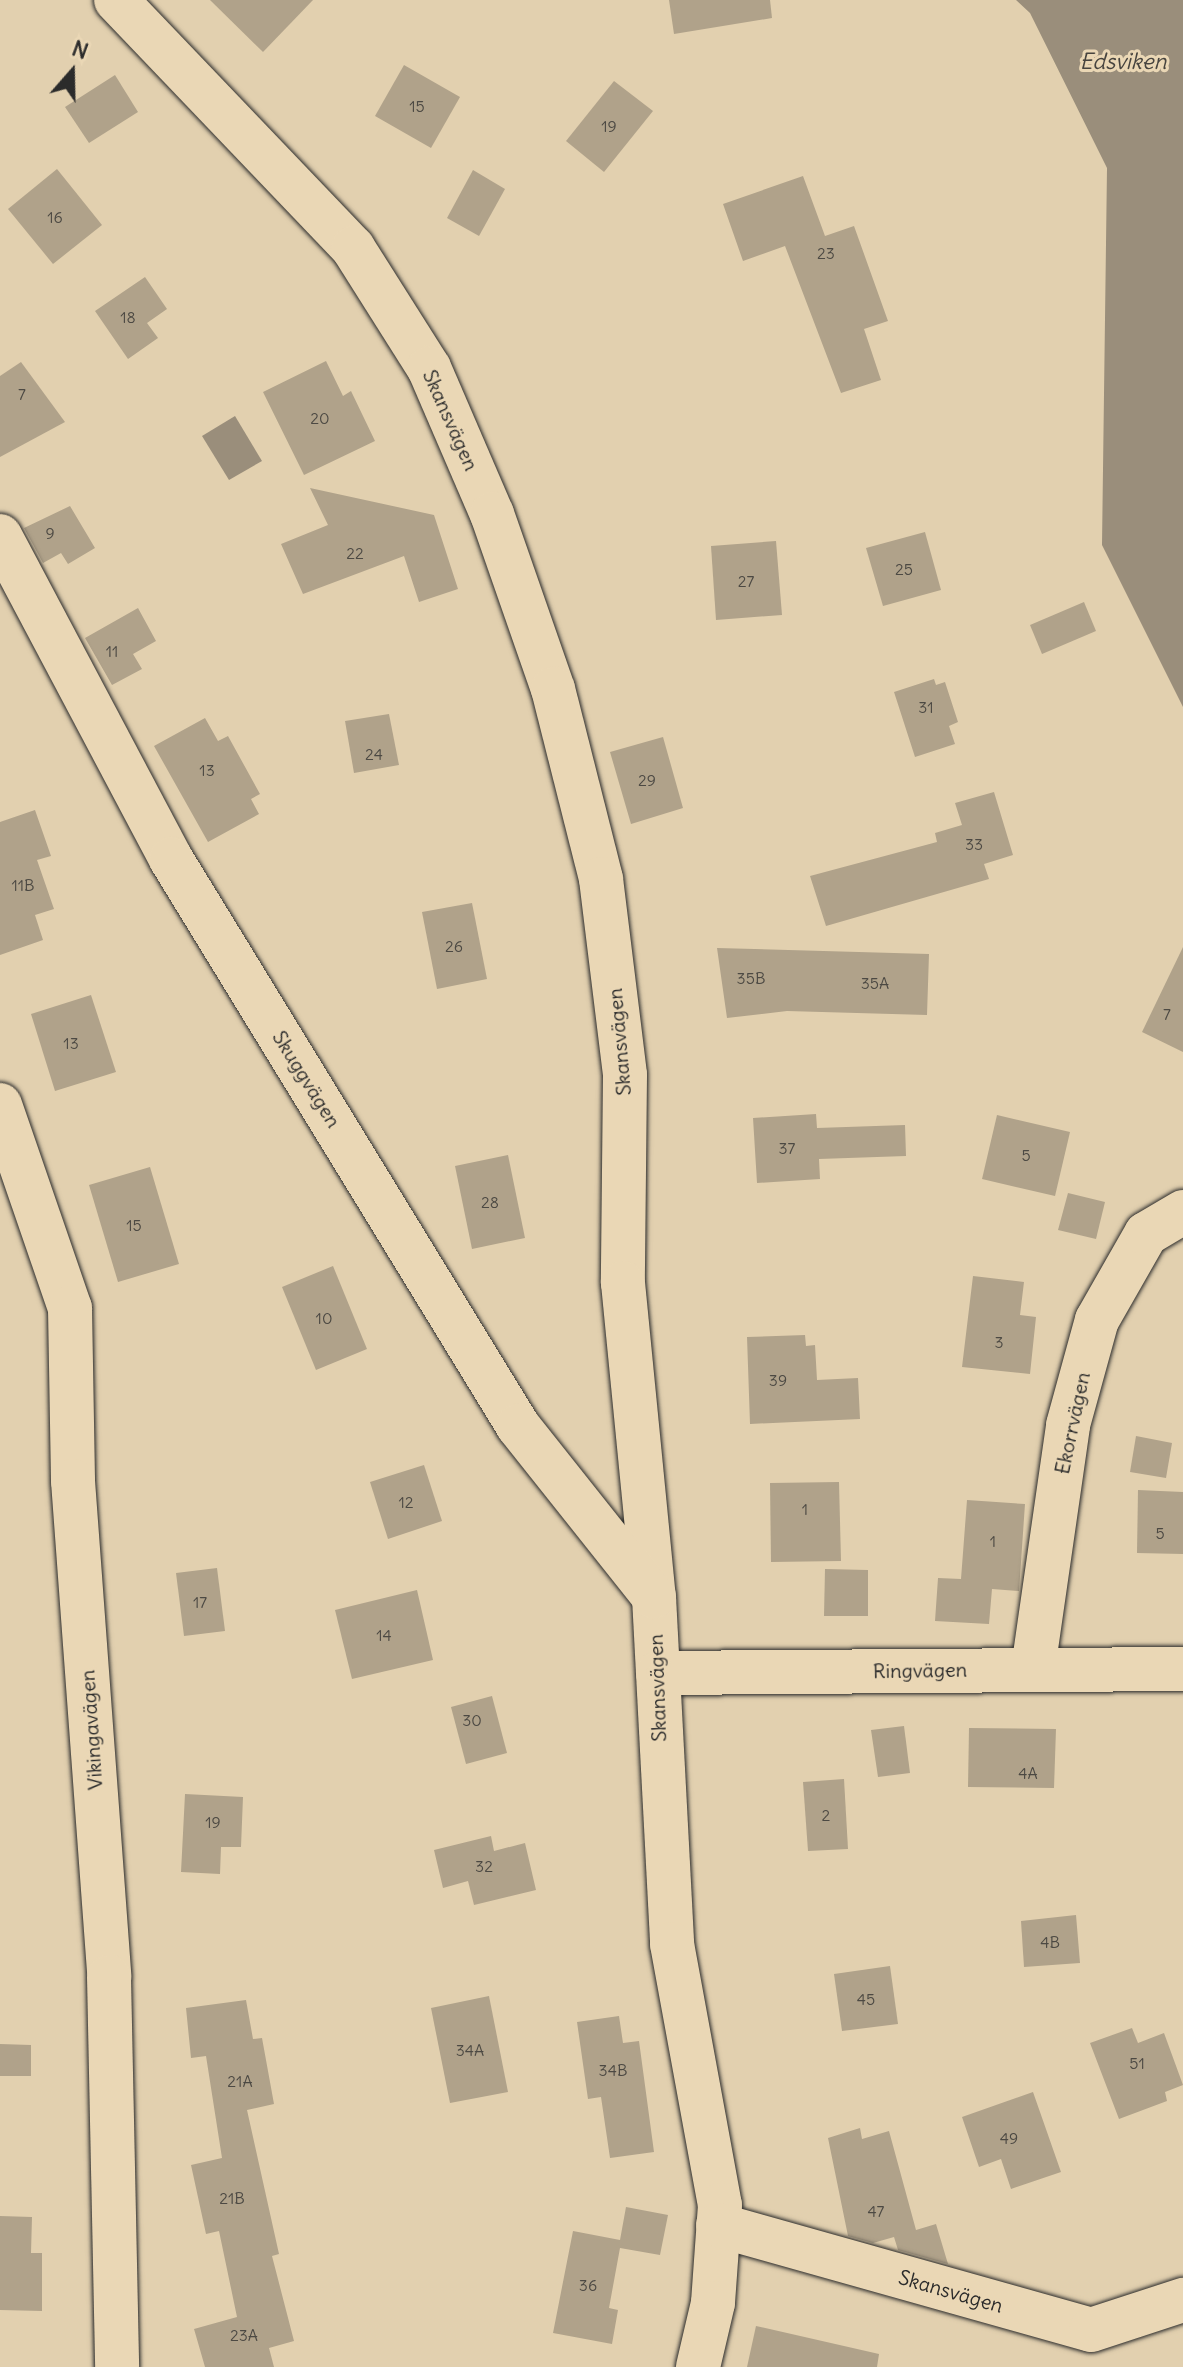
<!DOCTYPE html>
<html>
<head>
<meta charset="utf-8">
<style>
  body { margin:0 }
  #map { position:relative; width:1183px; height:2367px; overflow:hidden; background:#e2d0af; font-family:Delius,sans-serif }
  div>[style] { position:absolute }
  .water>* { inset:0; background:#9a8e7b }
  .building>* { inset:0; background:#b0a28a }
  .roads { filter:drop-shadow(0 0 2px #2b2b2b) drop-shadow(0 0 2px #2b2b2b) }
  .minor>* { height:44px; margin:-22px; padding:0 22px; transform-origin:22px; border-radius:22px; background:#ead7b5 }
  span { translate:-50% -50%; white-space:nowrap; text-align:center; line-height:1.15; -webkit-text-stroke:6px #ead7b5; paint-order:stroke }
  .number-label { font-size:16px; color:#4c4943 }
  .number-label span { -webkit-text-stroke-width:0 }
  .street-label { font-size:20px; color:#2b2b2b }
  .water-label { font-size:22px; color:#47443f; font-style:italic }
  .north { position:absolute; left:32px; top:32px; width:80px; height:80px; -webkit-text-stroke:6px #ead7b5; paint-order:stroke; rotate:20deg; font-size:22px; font-weight:700; line-height:32px; text-align:center; color:#2b2b2b }
  .north::after { content:''; display:block; margin:auto; width:28px; height:36px; background:#2b2b2b; clip-path:polygon(50% 0,100% 100%,50% 72%,0 100%) }
</style>
</head>
<body>
<div id="map">
  <div class="water">
    <div style="clip-path:polygon(1016px 0,1183px 0,1183px 707px,1102px 545px,1107px 168px,1030px 13px)"></div>
    <div style="clip-path:polygon(235px 416px,262px 461px,229px 480px,202px 436px)"></div>
  </div>
  <div class="building">
    <div style="clip-path:polygon(210px 0,313px 0,263px 52px)"></div>
    <div style="clip-path:polygon(669px 0,770px 0,772px 18px,674px 34px)"></div>
    <div style="clip-path:polygon(404px 65px,460px 97px,431px 148px,375px 116px)"></div>
    <div style="clip-path:polygon(115px 75px,138px 112px,89px 143px,65px 107px)"></div>
    <div style="clip-path:polygon(614px 81px,653px 111px,604px 172px,566px 141px)"></div>
    <div style="clip-path:polygon(57px 169px,102px 225px,53px 264px,8px 209px)"></div>
    <div style="clip-path:polygon(473px 170px,505px 189px,479px 236px,447px 218px)"></div>
    <div style="clip-path:polygon(803px 176px,825px 236px,854px 226px,888px 321px,864px 329px,881px 380px,841px 393px,785px 246px,743px 261px,723px 204px)"></div>
    <div style="clip-path:polygon(145px 277px,167px 309px,147px 323px,158px 338px,128px 359px,95px 311px)"></div>
    <div style="clip-path:polygon(326px 361px,343px 396px,351px 391px,375px 441px,304px 475px,263px 392px)"></div>
    <div style="clip-path:polygon(21px 362px,65px 422px,0 457px,0 376px)"></div>
    <div style="clip-path:polygon(310px 488px,434px 515px,458px 589px,419px 602px,404px 556px,303px 594px,281px 544px,328px 525px)"></div>
    <div style="clip-path:polygon(70px 506px,95px 548px,68px 564px,61px 553px,43px 563px,24px 528px)"></div>
    <div style="clip-path:polygon(925px 532px,941px 590px,883px 606px,866px 548px)"></div>
    <div style="clip-path:polygon(776px 541px,782px 615px,716px 620px,711px 546px)"></div>
    <div style="clip-path:polygon(1084px 602px,1096px 631px,1042px 654px,1030px 625px)"></div>
    <div style="clip-path:polygon(138px 608px,156px 641px,133px 654px,142px 669px,112px 685px,85px 638px)"></div>
    <div style="clip-path:polygon(934px 679px,936px 685px,945px 682px,958px 722px,949px 726px,955px 744px,915px 757px,894px 692px)"></div>
    <div style="clip-path:polygon(389px 714px,399px 765px,354px 773px,345px 721px)"></div>
    <div style="clip-path:polygon(205px 718px,218px 741px,228px 736px,260px 794px,251px 799px,259px 814px,208px 842px,154px 746px)"></div>
    <div style="clip-path:polygon(663px 737px,683px 808px,631px 824px,610px 752px)"></div>
    <div style="clip-path:polygon(994px 792px,1013px 855px,984px 864px,989px 879px,826px 926px,810px 876px,937px 842px,935px 833px,962px 825px,955px 803px)"></div>
    <div style="clip-path:polygon(35px 810px,51px 856px,37px 860px,54px 909px,35px 915px,43px 940px,0 955px,0 822px)"></div>
    <div style="clip-path:polygon(472px 903px,487px 979px,437px 989px,422px 912px)"></div>
    <div style="clip-path:polygon(1183px 947px,1183px 1052px,1142px 1032px)"></div>
    <div style="clip-path:polygon(717px 948px,929px 954px,927px 1015px,787px 1011px,727px 1018px)"></div>
    <div style="clip-path:polygon(91px 995px,116px 1072px,55px 1091px,31px 1014px)"></div>
    <div style="clip-path:polygon(816px 1114px,817px 1128px,905px 1125px,906px 1156px,819px 1159px,820px 1179px,757px 1183px,753px 1118px)"></div>
    <div style="clip-path:polygon(997px 1115px,1070px 1132px,1055px 1196px,982px 1179px)"></div>
    <div style="clip-path:polygon(508px 1155px,525px 1238px,472px 1249px,455px 1166px)"></div>
    <div style="clip-path:polygon(150px 1167px,179px 1264px,118px 1282px,89px 1185px)"></div>
    <div style="clip-path:polygon(1068px 1193px,1105px 1202px,1096px 1239px,1058px 1230px)"></div>
    <div style="clip-path:polygon(333px 1266px,367px 1349px,316px 1370px,282px 1287px)"></div>
    <div style="clip-path:polygon(973px 1276px,1024px 1282px,1020px 1315px,1036px 1317px,1030px 1374px,962px 1367px)"></div>
    <div style="clip-path:polygon(805px 1335px,806px 1346px,815px 1345px,817px 1380px,858px 1378px,860px 1419px,750px 1424px,747px 1337px)"></div>
    <div style="clip-path:polygon(1136px 1436px,1172px 1443px,1166px 1478px,1130px 1472px)"></div>
    <div style="clip-path:polygon(424px 1465px,442px 1521px,388px 1539px,370px 1482px)"></div>
    <div style="clip-path:polygon(839px 1482px,841px 1561px,771px 1562px,770px 1483px)"></div>
    <div style="clip-path:polygon(1138px 1490px,1183px 1492px,1183px 1554px,1137px 1553px)"></div>
    <div style="clip-path:polygon(967px 1500px,1025px 1504px,1019px 1591px,992px 1589px,989px 1624px,935px 1621px,938px 1578px,961px 1579px)"></div>
    <div style="clip-path:polygon(217px 1568px,225px 1631px,184px 1636px,176px 1573px)"></div>
    <div style="clip-path:polygon(825px 1569px,868px 1570px,868px 1616px,824px 1616px)"></div>
    <div style="clip-path:polygon(417px 1590px,433px 1660px,352px 1679px,335px 1610px)"></div>
    <div style="clip-path:polygon(492px 1696px,507px 1753px,466px 1764px,451px 1707px)"></div>
    <div style="clip-path:polygon(904px 1726px,910px 1773px,878px 1777px,871px 1730px)"></div>
    <div style="clip-path:polygon(969px 1728px,1056px 1729px,1054px 1788px,968px 1787px)"></div>
    <div style="clip-path:polygon(844px 1779px,848px 1849px,808px 1851px,803px 1782px)"></div>
    <div style="clip-path:polygon(185px 1794px,243px 1797px,241px 1847px,221px 1847px,220px 1874px,181px 1872px)"></div>
    <div style="clip-path:polygon(491px 1836px,494px 1851px,525px 1843px,536px 1890px,474px 1905px,468px 1881px,443px 1888px,434px 1850px)"></div>
    <div style="clip-path:polygon(1076px 1915px,1080px 1963px,1024px 1967px,1021px 1921px)"></div>
    <div style="clip-path:polygon(890px 1966px,898px 2024px,842px 2031px,834px 1974px)"></div>
    <div style="clip-path:polygon(489px 1996px,508px 2092px,450px 2103px,431px 2008px)"></div>
    <div style="clip-path:polygon(246px 2000px,253px 2039px,262px 2038px,274px 2104px,247px 2110px,279px 2254px,272px 2256px,294px 2341px,269px 2348px,274px 2367px,205px 2367px,194px 2329px,237px 2317px,219px 2231px,206px 2234px,191px 2165px,222px 2158px,206px 2056px,191px 2058px,186px 2008px)"></div>
    <div style="clip-path:polygon(619px 2016px,623px 2043px,639px 2041px,654px 2152px,610px 2158px,601px 2097px,588px 2099px,577px 2022px)"></div>
    <div style="clip-path:polygon(1132px 2028px,1138px 2043px,1164px 2033px,1183px 2085px,1165px 2092px,1167px 2101px,1119px 2119px,1090px 2043px)"></div>
    <div style="clip-path:polygon(0 2044px,31px 2045px,31px 2076px,0 2076px)"></div>
    <div style="clip-path:polygon(1033px 2092px,1061px 2172px,1011px 2189px,1001px 2159px,979px 2167px,962px 2117px)"></div>
    <div style="clip-path:polygon(860px 2128px,862px 2139px,889px 2131px,916px 2230px,936px 2224px,948px 2264px,898px 2250px,894px 2237px,873px 2243px,848px 2236px,828px 2138px)"></div>
    <div style="clip-path:polygon(626px 2207px,668px 2215px,660px 2255px,620px 2248px,609px 2308px,618px 2310px,612px 2344px,553px 2333px,573px 2231px,620px 2240px)"></div>
    <div style="clip-path:polygon(0 2216px,32px 2217px,31px 2253px,42px 2253px,42px 2311px,0 2310px)"></div>
    <div style="clip-path:polygon(756px 2326px,879px 2354px,877px 2367px,747px 2367px)"></div>
  </div>
  <div class="roads">
    <div class="minor">
      <div style="left:116px;top:0;width:343px;rotate:46.3deg"></div>
      <div style="left:353px;top:248px;width:142px;rotate:57.7deg"></div>
      <div style="left:429px;top:368px;width:159px;rotate:66.7deg"></div>
      <div style="left:492px;top:514px;width:185px;rotate:70.8deg"></div>
      <div style="left:553px;top:689px;width:196px;rotate:75.8deg"></div>
      <div style="left:601px;top:879px;width:197px;rotate:83deg"></div>
      <div style="left:625px;top:1075px;width:208px;rotate:90.6deg"></div>
      <div style="left:623px;top:1283px;width:316px;rotate:84.4deg"></div>
      <div style="left:654px;top:1597px;width:347px;rotate:87deg"></div>
      <div style="left:672px;top:1944px;width:265px;rotate:79.6deg"></div>
      <div style="left:720px;top:2205px;width:98px;rotate:94.1deg"></div>
      <div style="left:713px;top:2303px;width:66px;rotate:103.2deg"></div>
      <div style="left:0;top:536px;width:365px;rotate:62.1deg"></div>
      <div style="left:171px;top:859px;width:665px;rotate:58.53deg"></div>
      <div style="left:518px;top:1426px;width:218px;rotate:51.5deg"></div>
      <div style="left:0;top:1105px;width:215px;rotate:71deg"></div>
      <div style="left:70px;top:1308px;width:173px;rotate:89deg"></div>
      <div style="left:73px;top:1481px;width:497px;rotate:85.8deg"></div>
      <div style="left:109px;top:1977px;width:390px;rotate:88.8deg"></div>
      <div style="left:1033px;top:1669px;width:246px;rotate:-81.8deg"></div>
      <div style="left:1068px;top:1425px;width:109px;rotate:-74.6deg"></div>
      <div style="left:1097px;top:1320px;width:99px;rotate:-60.3deg"></div>
      <div style="left:1146px;top:1234px;width:43px;rotate:-30.7deg"></div>
      <div style="left:658px;top:1673px;width:525px;rotate:-0.44deg"></div>
      <div style="left:718px;top:2225px;width:387px;rotate:15.7deg"></div>
      <div style="left:1091px;top:2330px;width:97px;rotate:-18.1deg"></div>
    </div>
  </div>
  <div class="number-label">
    <span style="left:417px;top:106px">15</span>
    <span style="left:609px;top:126px">19</span>
    <span style="left:55px;top:217px">16</span>
    <span style="left:826px;top:253px">23</span>
    <span style="left:128px;top:317px">18</span>
    <span style="left:22px;top:394px">7</span>
    <span style="left:320px;top:418px">20</span>
    <span style="left:50px;top:533px">9</span>
    <span style="left:355px;top:553px">22</span>
    <span style="left:904px;top:569px">25</span>
    <span style="left:746px;top:581px">27</span>
    <span style="left:112px;top:651px">11</span>
    <span style="left:926px;top:707px">31</span>
    <span style="left:374px;top:754px">24</span>
    <span style="left:207px;top:770px">13</span>
    <span style="left:647px;top:780px">29</span>
    <span style="left:974px;top:844px">33</span>
    <span style="left:23px;top:885px">11B</span>
    <span style="left:454px;top:946px">26</span>
    <span style="left:751px;top:978px">35B</span>
    <span style="left:875px;top:983px">35A</span>
    <span style="left:1167px;top:1014px">7</span>
    <span style="left:71px;top:1043px">13</span>
    <span style="left:787px;top:1148px">37</span>
    <span style="left:1026px;top:1155px">5</span>
    <span style="left:490px;top:1202px">28</span>
    <span style="left:134px;top:1225px">15</span>
    <span style="left:324px;top:1318px">10</span>
    <span style="left:999px;top:1342px">3</span>
    <span style="left:778px;top:1380px">39</span>
    <span style="left:406px;top:1502px">12</span>
    <span style="left:805px;top:1509px">1</span>
    <span style="left:1160px;top:1533px">5</span>
    <span style="left:993px;top:1541px">1</span>
    <span style="left:200px;top:1602px">17</span>
    <span style="left:384px;top:1635px">14</span>
    <span style="left:472px;top:1720px">30</span>
    <span style="left:1028px;top:1773px">4A</span>
    <span style="left:826px;top:1815px">2</span>
    <span style="left:213px;top:1822px">19</span>
    <span style="left:484px;top:1866px">32</span>
    <span style="left:1050px;top:1942px">4B</span>
    <span style="left:866px;top:1999px">45</span>
    <span style="left:470px;top:2050px">34A</span>
    <span style="left:1137px;top:2063px">51</span>
    <span style="left:613px;top:2070px">34B</span>
    <span style="left:240px;top:2081px">21A</span>
    <span style="left:1009px;top:2138px">49</span>
    <span style="left:232px;top:2198px">21B</span>
    <span style="left:876px;top:2211px">47</span>
    <span style="left:588px;top:2285px">36</span>
    <span style="left:244px;top:2335px">23A</span>
  </div>
  <div class="street-label">
    <span style="left:451px;top:420px;rotate:66deg">Skansvägen</span>
    <span style="left:619px;top:1042px;rotate:-95deg">Skansvägen</span>
    <span style="left:307px;top:1079px;rotate:58deg">Skuggvägen</span>
    <span style="left:1072px;top:1423px;rotate:-78deg">Ekorrvägen</span>
    <span style="left:920px;top:1670px;rotate:-1deg">Ringvägen</span>
    <span style="left:657px;top:1688px;rotate:-92deg">Skansvägen</span>
    <span style="left:91px;top:1730px;rotate:-94deg">Vikingavägen</span>
    <span style="left:951px;top:2291px;rotate:16deg">Skansvägen</span>
  </div>
  <div class="water-label">
    <span style="left:1123px;top:62px">Edsviken</span>
  </div>
  <div class="north">N</div>
</div>
</body>
</html>
